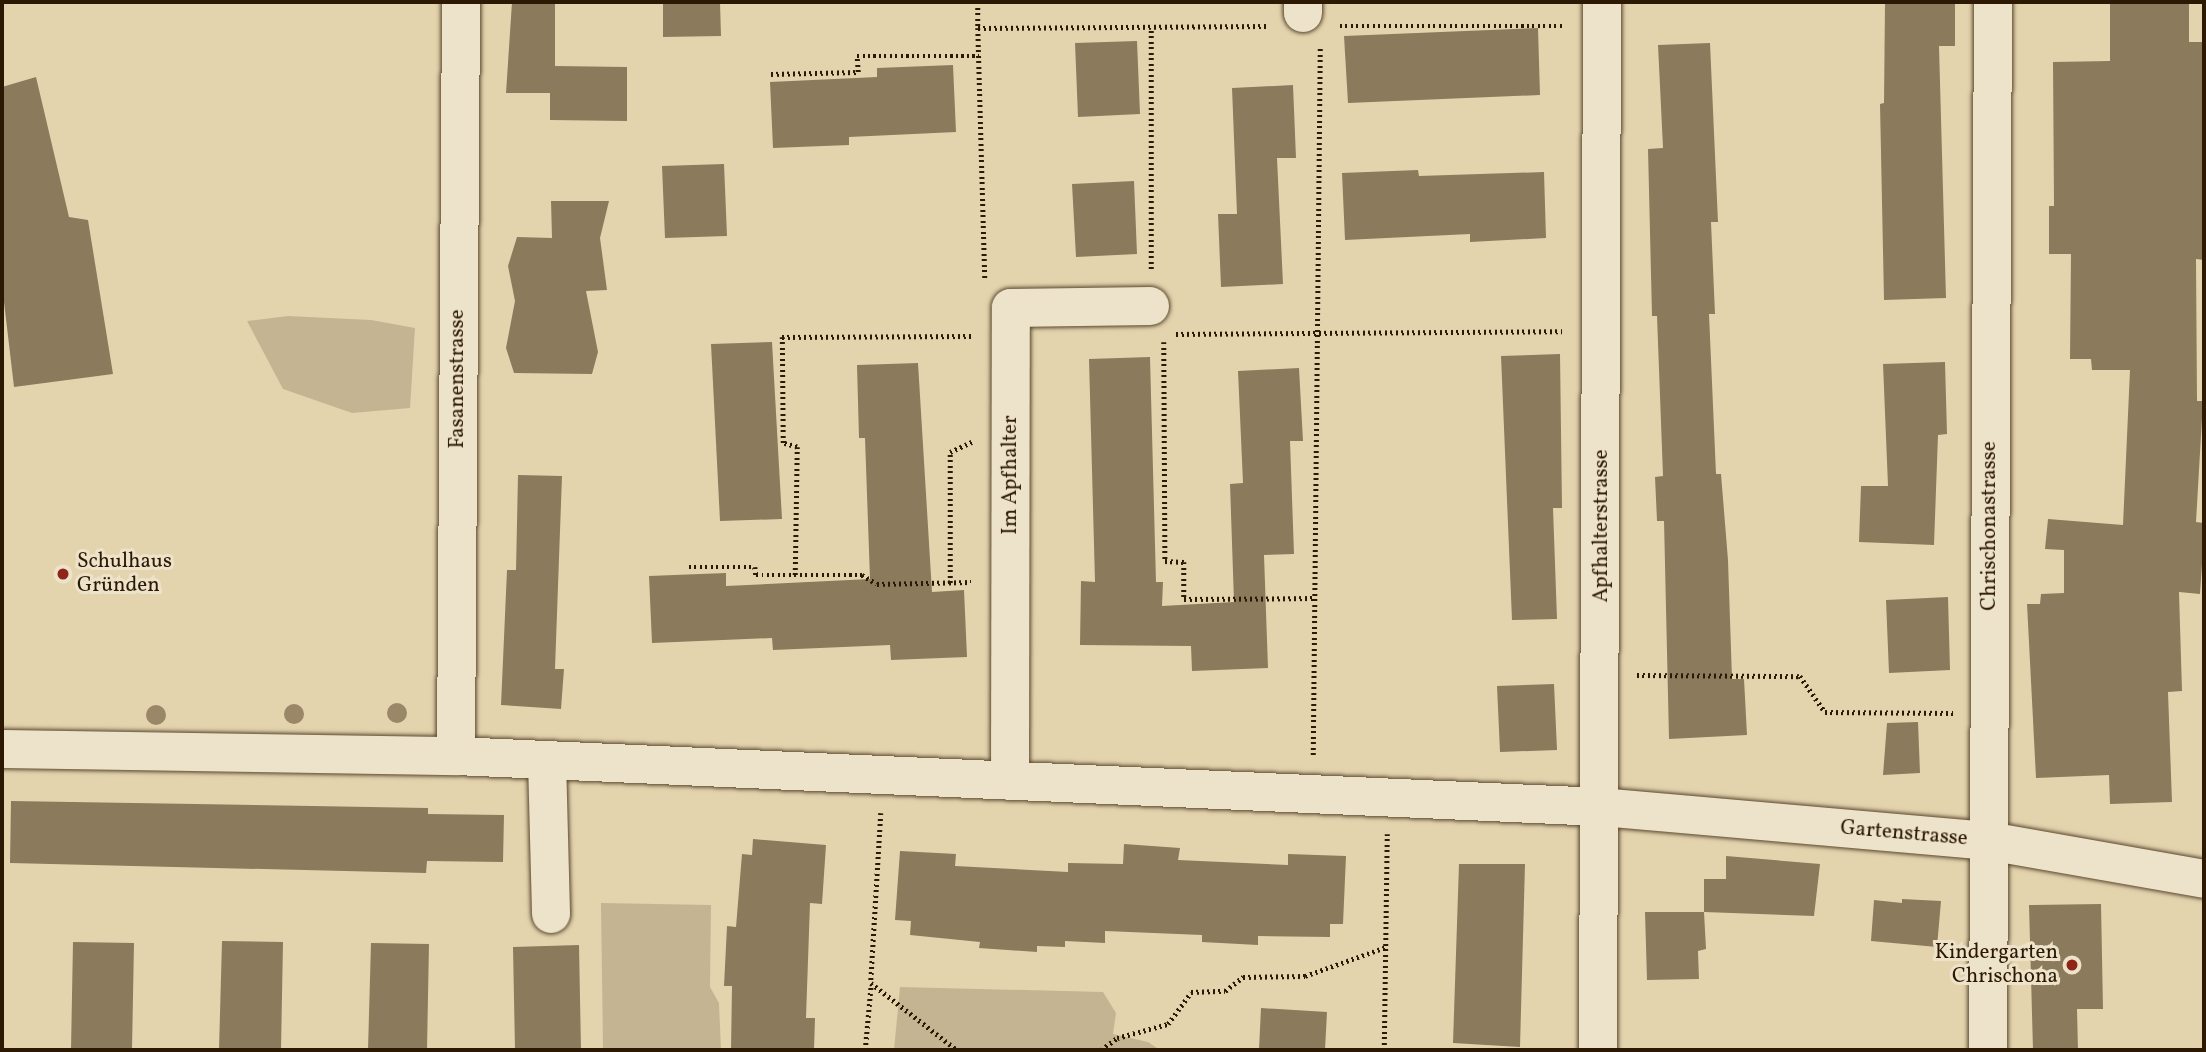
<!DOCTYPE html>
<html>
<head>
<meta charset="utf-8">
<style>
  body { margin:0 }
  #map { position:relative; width:2206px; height:1052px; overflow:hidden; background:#e4d4ae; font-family:Vollkorn,serif }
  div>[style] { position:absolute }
  .green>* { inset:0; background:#c5b491 }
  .building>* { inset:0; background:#8c7a5c }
  .path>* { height:4.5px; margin-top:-2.25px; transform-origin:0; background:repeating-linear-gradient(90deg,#2d1903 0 2px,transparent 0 5.5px) }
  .roads { filter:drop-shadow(0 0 2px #5b482e) drop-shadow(0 0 2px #5b482e) }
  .minor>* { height:38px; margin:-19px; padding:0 19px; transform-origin:19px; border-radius:19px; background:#ede3ca }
  .trees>* { width:20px; height:20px; margin:-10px; border-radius:50%; background:#998768 }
  .dots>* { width:19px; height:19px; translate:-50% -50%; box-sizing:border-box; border:4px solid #ede3ca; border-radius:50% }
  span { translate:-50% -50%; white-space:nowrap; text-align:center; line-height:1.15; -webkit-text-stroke:6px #ede3ca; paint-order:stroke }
  .street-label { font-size:21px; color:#2d1903 }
  .poi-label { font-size:21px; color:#2d1903 }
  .left { translate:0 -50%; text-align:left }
  .right { translate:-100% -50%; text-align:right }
  .frame { position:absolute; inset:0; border:4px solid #2d1903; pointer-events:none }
</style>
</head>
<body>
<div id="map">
  <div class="green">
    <div style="clip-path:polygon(288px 316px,371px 320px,415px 328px,410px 408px,352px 413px,283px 389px,247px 321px)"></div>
    <div style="clip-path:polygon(601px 903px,711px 905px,710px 987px,719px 1003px,721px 1050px,603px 1050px)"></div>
    <div style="clip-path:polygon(900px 987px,1103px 992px,1116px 1013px,1113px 1034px,1148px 1042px,1160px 1050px,894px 1050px)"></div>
  </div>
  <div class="building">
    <div style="clip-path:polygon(512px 2px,555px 2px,555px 66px,627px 67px,627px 121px,550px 120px,550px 93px,506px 93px)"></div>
    <div style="clip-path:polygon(663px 2px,720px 2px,721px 36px,663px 37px)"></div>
    <div style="clip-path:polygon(1885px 2px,1955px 2px,1955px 46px,1939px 46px,1946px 298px,1884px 300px,1880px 104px,1884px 103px)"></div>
    <div style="clip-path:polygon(2110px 2px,2189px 2px,2189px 42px,2204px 42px,2204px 260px,2196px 259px,2197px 401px,2203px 401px,2196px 522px,2204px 523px,2204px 534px,2200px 594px,2179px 592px,2182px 691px,2168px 692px,2172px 802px,2110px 804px,2109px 775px,2036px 778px,2027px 604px,2040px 604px,2041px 594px,2064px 593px,2064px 550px,2045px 549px,2048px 519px,2123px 525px,2130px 370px,2092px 370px,2091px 359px,2070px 359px,2071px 254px,2049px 254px,2049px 206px,2054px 206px,2053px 62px,2110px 61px)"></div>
    <div style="clip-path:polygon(1538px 28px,1540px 95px,1348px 103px,1344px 36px)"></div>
    <div style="clip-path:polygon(1137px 41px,1140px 114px,1078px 117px,1075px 43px)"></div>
    <div style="clip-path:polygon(1710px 43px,1718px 222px,1711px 222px,1715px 314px,1709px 314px,1716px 474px,1721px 474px,1728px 560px,1732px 679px,1744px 679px,1747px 735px,1669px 739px,1664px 521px,1657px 521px,1655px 477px,1663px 476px,1657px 316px,1652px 316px,1648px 149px,1663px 148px,1658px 45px)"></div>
    <div style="clip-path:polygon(953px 65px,956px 132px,849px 137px,849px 145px,773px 148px,770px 82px,877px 77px,877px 68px)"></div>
    <div style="clip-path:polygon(36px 77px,69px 217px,88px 220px,113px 374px,14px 387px,2px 285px,2px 87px)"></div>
    <div style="clip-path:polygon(1293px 85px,1296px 158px,1277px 158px,1283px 284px,1221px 287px,1218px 214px,1237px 214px,1232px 88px)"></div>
    <div style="clip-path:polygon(724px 164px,727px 236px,665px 238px,662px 166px)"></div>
    <div style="clip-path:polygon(1418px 170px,1419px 176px,1544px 172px,1546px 238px,1470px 242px,1470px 234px,1345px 240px,1342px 173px)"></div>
    <div style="clip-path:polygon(1134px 181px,1137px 254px,1076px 257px,1072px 184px)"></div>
    <div style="clip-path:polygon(551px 201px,609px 201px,600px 238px,607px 290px,586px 291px,598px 352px,592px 374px,514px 373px,506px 348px,515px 301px,508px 266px,517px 237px,552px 238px)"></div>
    <div style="clip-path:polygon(772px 342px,782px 519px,720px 521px,711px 344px)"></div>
    <div style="clip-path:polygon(1560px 354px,1562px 508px,1553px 508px,1557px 619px,1512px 620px,1501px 356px)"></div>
    <div style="clip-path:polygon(1150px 357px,1156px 582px,1163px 582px,1162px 606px,1234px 602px,1230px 484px,1243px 483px,1238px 371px,1299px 368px,1303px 441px,1290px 441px,1294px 554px,1264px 555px,1268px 668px,1192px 671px,1191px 646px,1080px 645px,1081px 581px,1095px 582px,1089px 359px)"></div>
    <div style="clip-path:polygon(1945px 362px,1947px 434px,1938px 435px,1934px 545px,1859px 542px,1861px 486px,1888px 486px,1883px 364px)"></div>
    <div style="clip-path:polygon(918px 363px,932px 592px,964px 590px,967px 657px,891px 660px,890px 645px,773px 650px,772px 638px,652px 643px,649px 576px,726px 573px,726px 586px,870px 579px,865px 438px,859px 438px,857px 365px)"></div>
    <div style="clip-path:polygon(518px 475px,562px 476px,555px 669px,564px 669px,561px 709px,501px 705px,507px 570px,516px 570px)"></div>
    <div style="clip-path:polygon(1948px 597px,1950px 670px,1889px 673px,1886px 600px)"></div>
    <div style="clip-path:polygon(1554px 684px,1557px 750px,1500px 752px,1497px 686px)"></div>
    <div style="clip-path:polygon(1918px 722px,1920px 773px,1883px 775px,1887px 723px)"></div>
    <div style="clip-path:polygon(11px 801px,428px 808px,428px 814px,504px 815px,503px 862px,427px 861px,426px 873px,10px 863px)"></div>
    <div style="clip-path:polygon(753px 839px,826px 845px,822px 904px,810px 903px,806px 1018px,815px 1018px,814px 1050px,731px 1050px,732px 986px,724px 986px,727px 926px,736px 927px,742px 854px,752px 855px)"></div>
    <div style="clip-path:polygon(1124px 844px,1180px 848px,1178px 860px,1288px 865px,1288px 854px,1346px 856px,1343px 924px,1330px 924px,1330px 937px,1258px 936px,1258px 945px,1202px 942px,1202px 935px,1105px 931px,1105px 943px,1065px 941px,1065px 947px,1037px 946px,1037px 952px,979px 948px,980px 942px,910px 935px,911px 921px,895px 920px,900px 851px,956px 854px,955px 866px,1068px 872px,1068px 863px,1123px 864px)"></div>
    <div style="clip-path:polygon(1726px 856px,1820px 864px,1814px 916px,1704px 912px,1704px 879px,1726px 879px)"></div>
    <div style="clip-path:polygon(1459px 864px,1525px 864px,1520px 1047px,1453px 1043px)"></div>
    <div style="clip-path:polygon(1902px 899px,1941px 901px,1937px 947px,1871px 941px,1874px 900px,1902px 903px)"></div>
    <div style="clip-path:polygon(2101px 904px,2103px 1009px,2077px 1009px,2078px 1050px,2033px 1050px,2029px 905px)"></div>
    <div style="clip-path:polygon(1645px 912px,1704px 912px,1706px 949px,1698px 951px,1699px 979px,1647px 980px)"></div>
    <div style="clip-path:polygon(222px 941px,283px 942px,281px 1050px,219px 1050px)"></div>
    <div style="clip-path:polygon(73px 942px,134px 943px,132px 1050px,71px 1050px)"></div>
    <div style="clip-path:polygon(371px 943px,429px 944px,427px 1050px,368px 1050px)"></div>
    <div style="clip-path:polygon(579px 945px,581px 1050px,515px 1050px,513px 947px)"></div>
    <div style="clip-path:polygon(1261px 1008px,1327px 1012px,1325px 1050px,1259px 1050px)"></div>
  </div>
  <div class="path">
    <div style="left:978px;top:2px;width:26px;rotate:90deg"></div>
    <div style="left:978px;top:28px;width:289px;rotate:-0.4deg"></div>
    <div style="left:1340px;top:26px;width:225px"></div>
    <div style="left:978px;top:28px;width:251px;rotate:88.4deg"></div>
    <div style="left:771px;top:74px;width:87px;rotate:-1.3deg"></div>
    <div style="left:858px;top:72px;width:16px;rotate:-94deg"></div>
    <div style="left:857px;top:56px;width:122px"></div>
    <div style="left:1151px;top:269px;width:241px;rotate:-90deg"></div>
    <div style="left:1176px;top:334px;width:386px;rotate:-0.4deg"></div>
    <div style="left:1164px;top:342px;width:219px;rotate:89.7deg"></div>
    <div style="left:1165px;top:561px;width:19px;rotate:3deg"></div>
    <div style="left:1184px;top:562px;width:37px;rotate:90deg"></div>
    <div style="left:1184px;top:599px;width:129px;rotate:-0.4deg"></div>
    <div style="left:689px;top:567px;width:66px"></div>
    <div style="left:755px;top:567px;width:8px;rotate:83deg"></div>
    <div style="left:756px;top:575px;width:106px"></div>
    <div style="left:862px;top:575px;width:17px;rotate:31deg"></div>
    <div style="left:877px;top:584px;width:94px;rotate:-1.2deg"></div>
    <div style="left:795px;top:575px;width:128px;rotate:-89.1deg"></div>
    <div style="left:797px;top:447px;width:15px;rotate:-164deg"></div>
    <div style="left:783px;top:443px;width:106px;rotate:-90.5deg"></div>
    <div style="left:782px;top:337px;width:191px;rotate:-0.3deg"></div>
    <div style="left:950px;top:583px;width:131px;rotate:-90deg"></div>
    <div style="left:950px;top:452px;width:26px;rotate:-25deg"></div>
    <div style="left:1637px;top:675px;width:163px;rotate:0.4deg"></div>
    <div style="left:1800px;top:676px;width:44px;rotate:55.2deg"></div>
    <div style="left:1825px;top:712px;width:128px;rotate:0.4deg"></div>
    <div style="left:1313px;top:755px;width:708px;rotate:-89.43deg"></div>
    <div style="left:881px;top:813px;width:170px;rotate:93.4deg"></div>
    <div style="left:871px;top:983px;width:109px;rotate:37.9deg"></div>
    <div style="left:865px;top:1050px;width:66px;rotate:-84.8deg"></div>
    <div style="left:1101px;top:1050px;width:20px;rotate:-37deg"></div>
    <div style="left:1117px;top:1038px;width:53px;rotate:-15.4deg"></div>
    <div style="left:1168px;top:1024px;width:39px;rotate:-54deg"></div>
    <div style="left:1191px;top:992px;width:34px;rotate:-2deg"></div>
    <div style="left:1225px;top:991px;width:23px;rotate:-38deg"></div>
    <div style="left:1243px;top:977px;width:62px;rotate:-0.9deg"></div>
    <div style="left:1305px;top:976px;width:86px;rotate:-19.7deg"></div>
    <div style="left:1384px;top:1050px;width:216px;rotate:-89.2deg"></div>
  </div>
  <div class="roads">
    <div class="minor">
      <div style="left:1303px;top:13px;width:11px;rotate:-90deg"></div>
      <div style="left:2px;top:749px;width:454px;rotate:0.9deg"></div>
      <div style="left:456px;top:756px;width:1146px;rotate:2.55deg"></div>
      <div style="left:1601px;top:807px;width:389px;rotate:5deg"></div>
      <div style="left:1989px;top:841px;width:218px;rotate:10deg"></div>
      <div style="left:456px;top:756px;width:754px;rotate:-89.62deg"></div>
      <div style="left:547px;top:760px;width:154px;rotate:88.5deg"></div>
      <div style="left:1010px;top:781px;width:473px;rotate:-89.9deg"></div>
      <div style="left:1011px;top:308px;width:139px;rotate:-0.8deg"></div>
      <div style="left:1598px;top:1050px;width:1048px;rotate:-89.78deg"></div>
      <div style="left:1988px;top:1050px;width:1048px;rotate:-89.73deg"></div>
    </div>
  </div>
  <div class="trees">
    <div style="left:397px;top:713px"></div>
    <div style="left:294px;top:714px"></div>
    <div style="left:156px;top:715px"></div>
  </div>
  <div class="dots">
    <div style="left:63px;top:574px;background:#8f2418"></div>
    <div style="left:2072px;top:965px;background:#8f2418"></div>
  </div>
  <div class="street-label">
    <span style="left:458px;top:379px;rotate:-90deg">Fasanenstrasse</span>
    <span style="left:1011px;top:475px;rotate:-90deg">Im Apfhalter</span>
    <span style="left:1602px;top:526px;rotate:-90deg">Apfhalterstrasse</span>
    <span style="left:1990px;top:526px;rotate:-90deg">Chrischonastrasse</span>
    <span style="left:1904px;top:834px;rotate:5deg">Gartenstrasse</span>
  </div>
  <div class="poi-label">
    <span class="left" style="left:77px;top:574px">Schulhaus<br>Gründen</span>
    <span class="right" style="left:2058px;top:965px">Kindergarten<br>Chrischona</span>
  </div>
  <div class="frame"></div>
</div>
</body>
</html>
